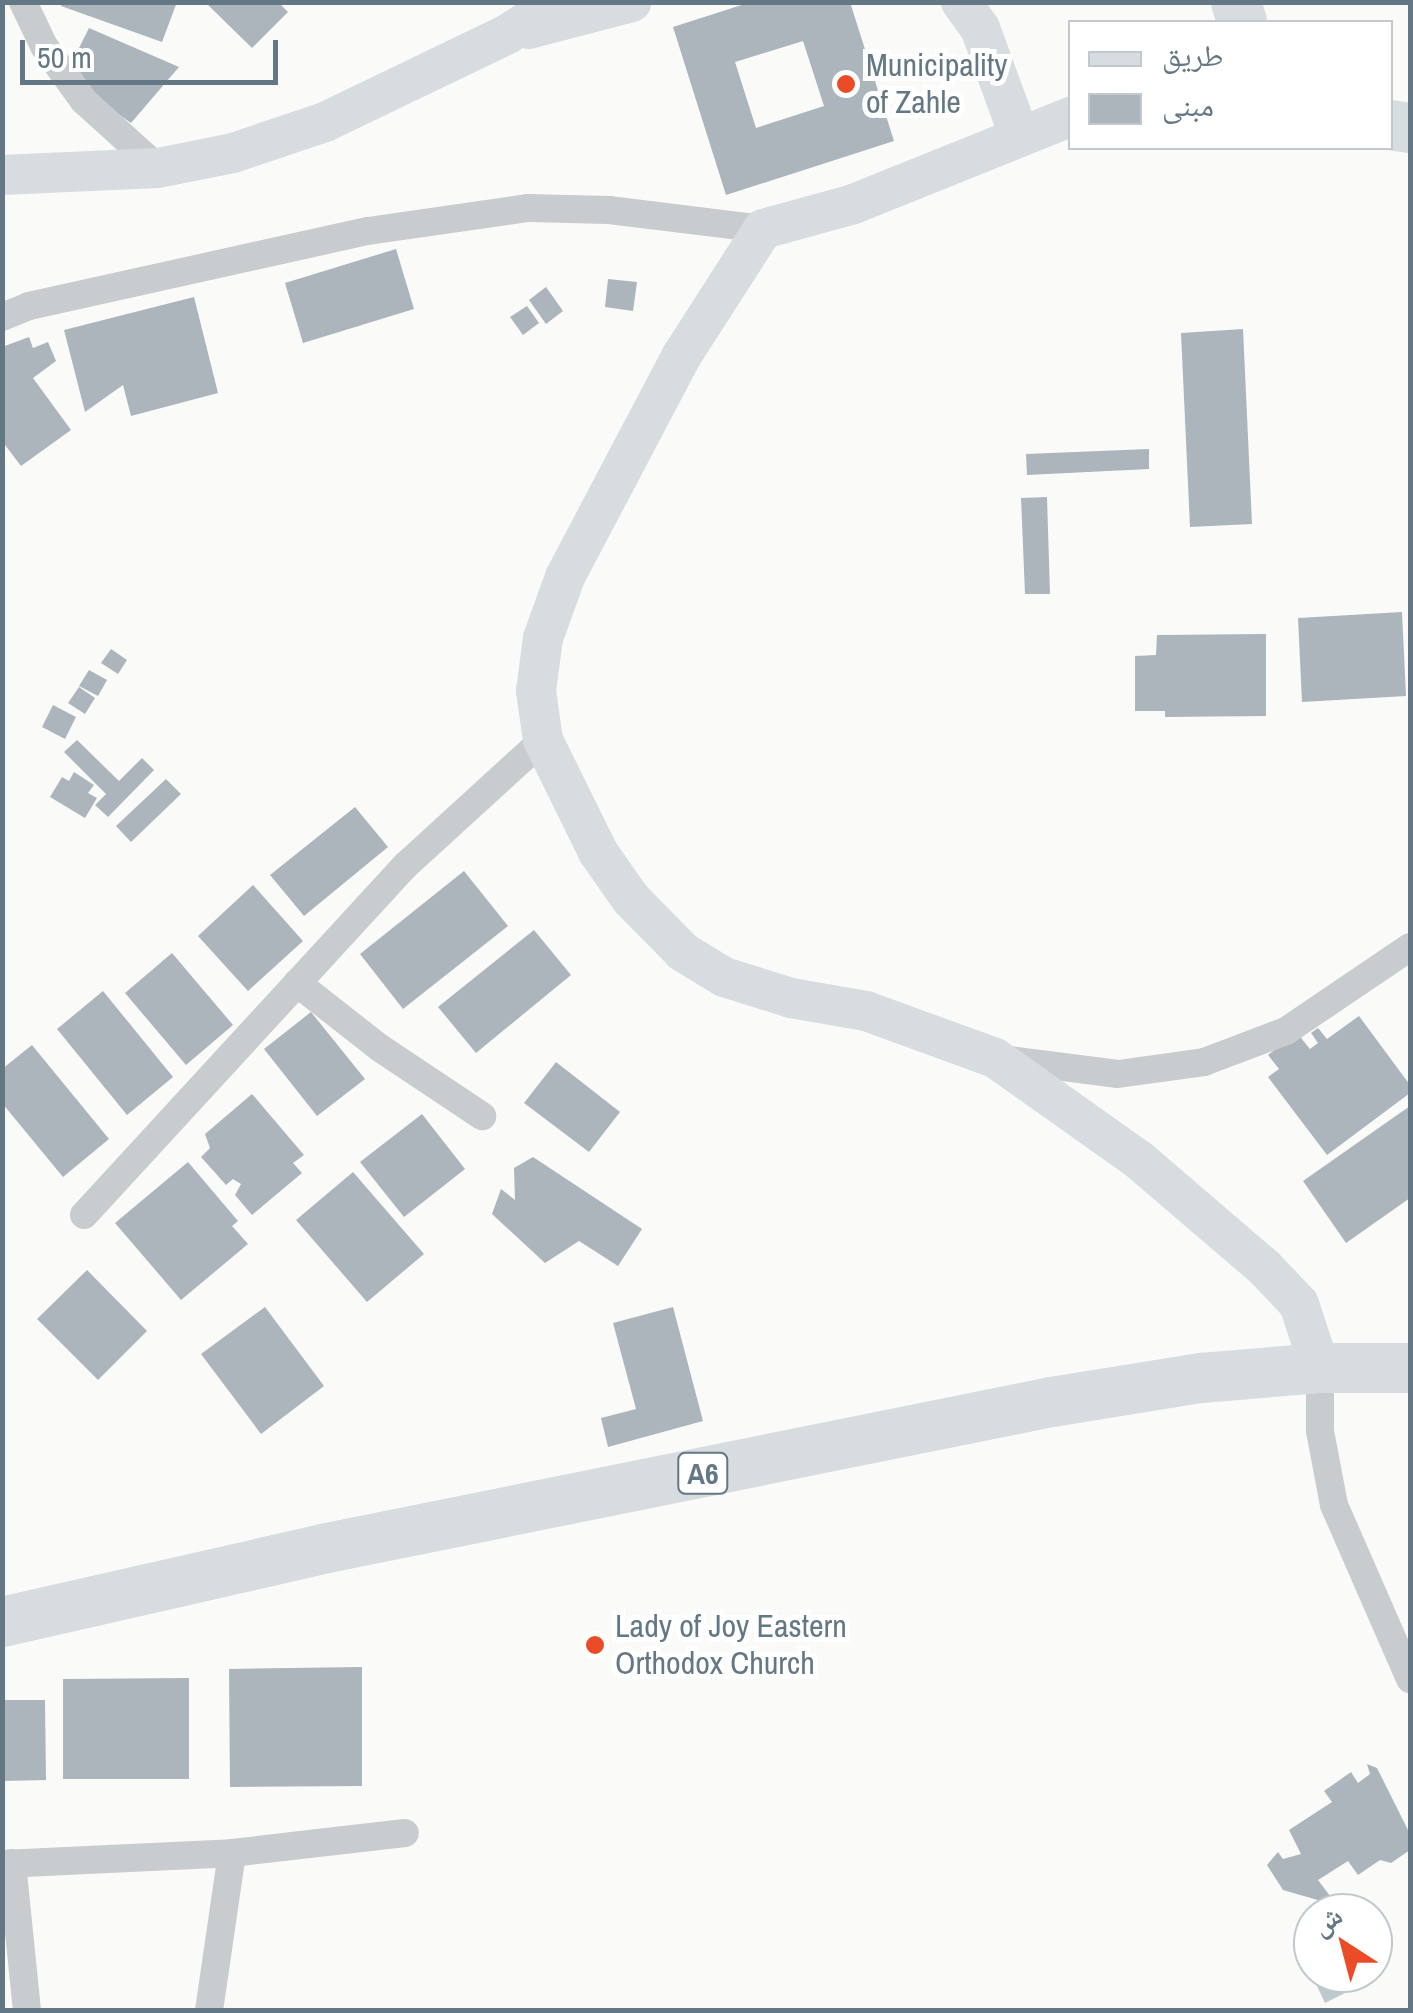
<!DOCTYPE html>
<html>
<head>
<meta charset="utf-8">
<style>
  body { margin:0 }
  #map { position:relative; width:1413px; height:2013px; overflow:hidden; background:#fafaf8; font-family:"Archivo Narrow","Noto Naskh Arabic",sans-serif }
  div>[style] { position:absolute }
  .water>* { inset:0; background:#bdcacd }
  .building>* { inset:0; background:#acb5bb }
  .street>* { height:28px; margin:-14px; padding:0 14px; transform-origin:14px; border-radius:14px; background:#c8cccf }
  .secondary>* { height:40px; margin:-20px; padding:0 20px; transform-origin:20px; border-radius:20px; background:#d6dcdf }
  .highway>* { height:50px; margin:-25px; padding:0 25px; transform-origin:25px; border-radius:25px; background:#d6dcdf }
  .dots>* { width:28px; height:28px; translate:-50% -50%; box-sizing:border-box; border:5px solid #fff; border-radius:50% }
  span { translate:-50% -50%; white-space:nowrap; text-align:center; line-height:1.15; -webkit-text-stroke:10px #fff; paint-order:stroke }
  .shield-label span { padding:2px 8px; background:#fff; border:2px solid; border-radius:8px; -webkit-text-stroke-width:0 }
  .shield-label { font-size:30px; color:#647784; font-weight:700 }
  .poi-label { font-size:32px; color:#647784 }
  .left { translate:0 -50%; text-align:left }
  .frame { position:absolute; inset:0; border:5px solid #647784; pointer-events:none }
  .legend { position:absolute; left:1068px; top:20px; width:325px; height:130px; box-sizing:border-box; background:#fff; border:2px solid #c1c9ce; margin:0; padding:12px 18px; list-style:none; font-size:30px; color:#647784 }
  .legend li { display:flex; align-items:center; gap:20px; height:50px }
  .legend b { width:50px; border:2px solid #c1c9ce }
  .north { position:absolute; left:1293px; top:1893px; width:100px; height:100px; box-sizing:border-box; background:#fff; border:2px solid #c1c9ce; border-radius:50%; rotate:324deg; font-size:28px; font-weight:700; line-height:40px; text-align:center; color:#647784 }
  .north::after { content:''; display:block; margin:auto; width:35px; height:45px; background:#eb4b26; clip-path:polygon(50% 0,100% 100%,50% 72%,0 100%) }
  .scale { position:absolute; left:20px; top:40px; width:258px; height:45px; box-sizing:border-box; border:5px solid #647784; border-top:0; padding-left:12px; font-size:30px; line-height:35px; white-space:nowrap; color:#647784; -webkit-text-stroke:8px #fff; paint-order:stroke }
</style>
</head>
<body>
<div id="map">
  <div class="water">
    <div style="clip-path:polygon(1313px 1942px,1313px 1973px,1346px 1973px,1353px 1989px,1325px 2003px,1300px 1950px)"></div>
  </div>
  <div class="building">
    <div style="clip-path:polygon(62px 2px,177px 2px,162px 42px,61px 6px)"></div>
    <div style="clip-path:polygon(205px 2px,278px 2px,288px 12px,252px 48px)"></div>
    <div style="clip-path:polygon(evenodd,751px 2px,850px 2px,894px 141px,726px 195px,673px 27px,751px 2px,803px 41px,824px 106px,756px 128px,735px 62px,803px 41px)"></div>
    <div style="clip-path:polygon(89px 28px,179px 67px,131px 123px,65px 76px)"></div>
    <div style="clip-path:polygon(396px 249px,414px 309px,303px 343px,285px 283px)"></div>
    <div style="clip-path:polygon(608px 279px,637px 282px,633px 311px,605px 307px)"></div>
    <div style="clip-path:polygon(546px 287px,563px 311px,546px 324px,529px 300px)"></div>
    <div style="clip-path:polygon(194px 297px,218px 393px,131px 416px,123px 385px,85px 412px,64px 330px)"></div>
    <div style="clip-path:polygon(527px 306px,539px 323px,523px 335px,510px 317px)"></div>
    <div style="clip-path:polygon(1243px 329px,1252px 524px,1190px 527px,1181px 333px)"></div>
    <div style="clip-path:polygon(29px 337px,33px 348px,48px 342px,56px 361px,33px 378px,71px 430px,21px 466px,2px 441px,2px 347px)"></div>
    <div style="clip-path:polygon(1149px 449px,1149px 469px,1027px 475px,1026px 454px)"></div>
    <div style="clip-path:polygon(1047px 497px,1050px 594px,1025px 594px,1021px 498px)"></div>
    <div style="clip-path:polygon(1402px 612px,1406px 696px,1302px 702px,1298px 618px)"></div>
    <div style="clip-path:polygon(1266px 634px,1266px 716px,1165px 717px,1165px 711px,1135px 711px,1135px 656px,1156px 655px,1157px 635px)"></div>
    <div style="clip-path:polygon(111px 649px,127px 660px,118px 674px,101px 663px)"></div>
    <div style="clip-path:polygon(89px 670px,107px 680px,98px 696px,79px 686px)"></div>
    <div style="clip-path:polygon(79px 687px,95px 698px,85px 714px,68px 703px)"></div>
    <div style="clip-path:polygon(53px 705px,76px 717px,65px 739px,42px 727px)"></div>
    <div style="clip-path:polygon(77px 740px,119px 781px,142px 758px,154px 770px,108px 817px,95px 805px,106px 794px,64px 752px)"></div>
    <div style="clip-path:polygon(74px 772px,94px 785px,88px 793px,97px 798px,85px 818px,50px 797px,62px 777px,69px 781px)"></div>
    <div style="clip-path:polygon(166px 779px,181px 794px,131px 842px,116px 826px)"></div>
    <div style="clip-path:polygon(355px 807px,388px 847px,304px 916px,270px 875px)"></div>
    <div style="clip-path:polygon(464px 871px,508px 926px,403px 1009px,360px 954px)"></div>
    <div style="clip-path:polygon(253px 885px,303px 941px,248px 991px,198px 936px)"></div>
    <div style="clip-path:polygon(534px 930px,571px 975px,476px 1053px,438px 1007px)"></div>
    <div style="clip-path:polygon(172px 953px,233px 1025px,186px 1065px,125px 993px)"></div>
    <div style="clip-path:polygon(103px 991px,173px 1077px,127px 1115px,57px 1029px)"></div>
    <div style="clip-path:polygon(311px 1012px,365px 1079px,317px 1116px,264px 1049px)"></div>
    <div style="clip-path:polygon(1359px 1016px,1410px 1085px,1410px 1093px,1327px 1155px,1268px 1077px,1279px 1069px,1268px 1055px,1297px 1033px,1310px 1049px,1318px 1043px,1311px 1033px,1318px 1028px,1327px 1039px)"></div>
    <div style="clip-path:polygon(32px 1045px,109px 1139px,63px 1177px,2px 1103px,2px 1069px)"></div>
    <div style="clip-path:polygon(556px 1062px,620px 1112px,589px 1152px,524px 1103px)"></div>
    <div style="clip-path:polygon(252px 1094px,304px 1155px,293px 1163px,302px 1173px,252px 1215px,235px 1195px,241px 1184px,233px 1179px,226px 1185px,201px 1157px,210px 1148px,205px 1134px)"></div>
    <div style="clip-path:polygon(1410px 1106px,1410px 1198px,1346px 1243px,1303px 1181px)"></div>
    <div style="clip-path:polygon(422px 1114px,465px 1169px,404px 1217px,360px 1162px)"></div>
    <div style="clip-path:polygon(533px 1157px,642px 1229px,618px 1266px,579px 1241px,545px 1263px,492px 1214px,501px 1189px,515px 1200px,514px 1168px)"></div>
    <div style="clip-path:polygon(188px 1162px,238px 1221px,232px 1226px,248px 1244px,181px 1300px,115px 1223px)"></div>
    <div style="clip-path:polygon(353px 1172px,424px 1254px,367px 1302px,296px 1220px)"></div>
    <div style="clip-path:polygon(87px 1270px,147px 1331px,98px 1380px,37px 1319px)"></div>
    <div style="clip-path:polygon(265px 1307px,324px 1386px,261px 1434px,201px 1354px)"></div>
    <div style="clip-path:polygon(673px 1307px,703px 1421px,608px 1447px,601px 1418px,636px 1409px,613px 1323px)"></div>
    <div style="clip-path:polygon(362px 1667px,362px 1786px,230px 1787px,229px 1669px)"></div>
    <div style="clip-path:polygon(189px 1678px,189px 1779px,63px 1779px,63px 1679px)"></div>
    <div style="clip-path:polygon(2px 1700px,45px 1700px,46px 1780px,2px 1781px)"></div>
    <div style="clip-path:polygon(1367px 1764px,1377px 1768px,1410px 1834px,1410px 1850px,1391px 1863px,1380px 1860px,1358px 1875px,1348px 1861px,1318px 1880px,1330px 1896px,1321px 1901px,1283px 1890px,1267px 1865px,1278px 1852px,1283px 1859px,1301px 1854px,1289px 1830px,1332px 1802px,1324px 1791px,1351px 1772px,1358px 1783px,1370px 1774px)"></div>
  </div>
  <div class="street">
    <div style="left:23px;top:2px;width:49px;rotate:64.5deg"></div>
    <div style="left:44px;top:46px;width:68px;rotate:54deg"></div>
    <div style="left:84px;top:101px;width:100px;rotate:42.2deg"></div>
    <div style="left:2px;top:317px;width:29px;rotate:-22deg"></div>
    <div style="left:29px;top:306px;width:347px;rotate:-12.5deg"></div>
    <div style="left:368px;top:231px;width:162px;rotate:-8.2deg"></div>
    <div style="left:528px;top:208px;width:81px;rotate:1.4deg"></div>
    <div style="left:609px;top:210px;width:155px;rotate:7deg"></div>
    <div style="left:297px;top:983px;width:105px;rotate:38.1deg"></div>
    <div style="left:380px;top:1048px;width:123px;rotate:33.7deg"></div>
    <div style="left:1001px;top:1059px;width:118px;rotate:7.3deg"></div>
    <div style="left:1118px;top:1074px;width:87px;rotate:-7.9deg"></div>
    <div style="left:1204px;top:1062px;width:88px;rotate:-20.7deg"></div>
    <div style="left:1286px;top:1031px;width:150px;rotate:-34.1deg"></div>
    <div style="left:84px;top:1215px;width:476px;rotate:-47.4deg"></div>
    <div style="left:406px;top:865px;width:185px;rotate:-42.4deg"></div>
    <div style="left:1320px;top:1368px;width:63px;rotate:90deg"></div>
    <div style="left:1320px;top:1431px;width:75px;rotate:79.3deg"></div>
    <div style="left:1334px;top:1505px;width:190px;rotate:66.4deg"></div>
    <div style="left:232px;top:1853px;width:174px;rotate:-6.6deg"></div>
    <div style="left:12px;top:1863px;width:148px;rotate:84.2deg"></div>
    <div style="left:2px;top:1864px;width:230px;rotate:-2.7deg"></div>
    <div style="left:232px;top:1853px;width:159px;rotate:98.3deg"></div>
  </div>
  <div class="secondary">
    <div style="left:961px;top:2px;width:32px;rotate:54deg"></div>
    <div style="left:980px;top:28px;width:114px;rotate:70deg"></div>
    <div style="left:529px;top:29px;width:106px;rotate:-14.7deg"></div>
    <div style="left:1070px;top:117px;width:233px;rotate:158.1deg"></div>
    <div style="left:854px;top:204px;width:94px;rotate:164.6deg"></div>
    <div style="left:763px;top:229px;width:150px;rotate:122.7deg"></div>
    <div style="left:682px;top:355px;width:251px;rotate:117.8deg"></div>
    <div style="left:565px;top:577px;width:65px;rotate:109.8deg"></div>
    <div style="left:543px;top:638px;width:53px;rotate:97.5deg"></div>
    <div style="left:536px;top:691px;width:49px;rotate:81.9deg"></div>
    <div style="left:543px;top:740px;width:125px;rotate:63.8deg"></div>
    <div style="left:598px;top:852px;width:57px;rotate:54.9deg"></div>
    <div style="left:631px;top:899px;width:74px;rotate:45.5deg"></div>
    <div style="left:683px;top:952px;width:48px;rotate:31.4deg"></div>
    <div style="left:724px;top:977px;width:70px;rotate:17.4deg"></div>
    <div style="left:791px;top:998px;width:76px;rotate:9.8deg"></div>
    <div style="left:866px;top:1011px;width:137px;rotate:20deg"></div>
    <div style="left:995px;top:1058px;width:176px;rotate:35.3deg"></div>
    <div style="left:1139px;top:1160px;width:165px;rotate:40.6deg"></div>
    <div style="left:1264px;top:1267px;width:51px;rotate:46.6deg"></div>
    <div style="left:1299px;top:1304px;width:67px;rotate:71.8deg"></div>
    <div style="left:2px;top:175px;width:156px;rotate:-2.6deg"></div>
    <div style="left:158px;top:168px;width:76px;rotate:-11.3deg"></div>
    <div style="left:233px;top:153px;width:97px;rotate:-18.6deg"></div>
    <div style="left:325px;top:122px;width:201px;rotate:-25.7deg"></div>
    <div style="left:506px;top:35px;width:61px;rotate:-32.9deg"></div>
  </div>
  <div class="highway">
    <div style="left:1236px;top:2px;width:21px;rotate:73deg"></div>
    <div style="left:1390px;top:125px;width:20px;rotate:9deg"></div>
    <div style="left:2px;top:1622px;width:333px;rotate:-12.8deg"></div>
    <div style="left:327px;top:1548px;width:740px;rotate:-11.39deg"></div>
    <div style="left:1052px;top:1402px;width:151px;rotate:-9.2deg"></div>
    <div style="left:1201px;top:1378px;width:119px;rotate:-4.8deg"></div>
    <div style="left:1320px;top:1368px;width:90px"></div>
  </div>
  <div class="dots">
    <div style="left:846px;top:84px;background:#eb4b26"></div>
    <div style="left:595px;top:1645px;background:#eb4b26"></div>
  </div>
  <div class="shield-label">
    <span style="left:703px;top:1473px">A6</span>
  </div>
  <div class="poi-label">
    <span class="left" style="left:866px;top:84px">Municipality<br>of Zahle</span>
    <span class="left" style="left:615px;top:1645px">Lady of Joy Eastern<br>Orthodox Church</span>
  </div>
  <div class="frame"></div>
  <ul class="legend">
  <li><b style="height:12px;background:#d6dcdf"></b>طريق</li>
  <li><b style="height:28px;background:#acb5bb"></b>مبنى</li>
  </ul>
  <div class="north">ش</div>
  <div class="scale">50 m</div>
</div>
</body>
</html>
